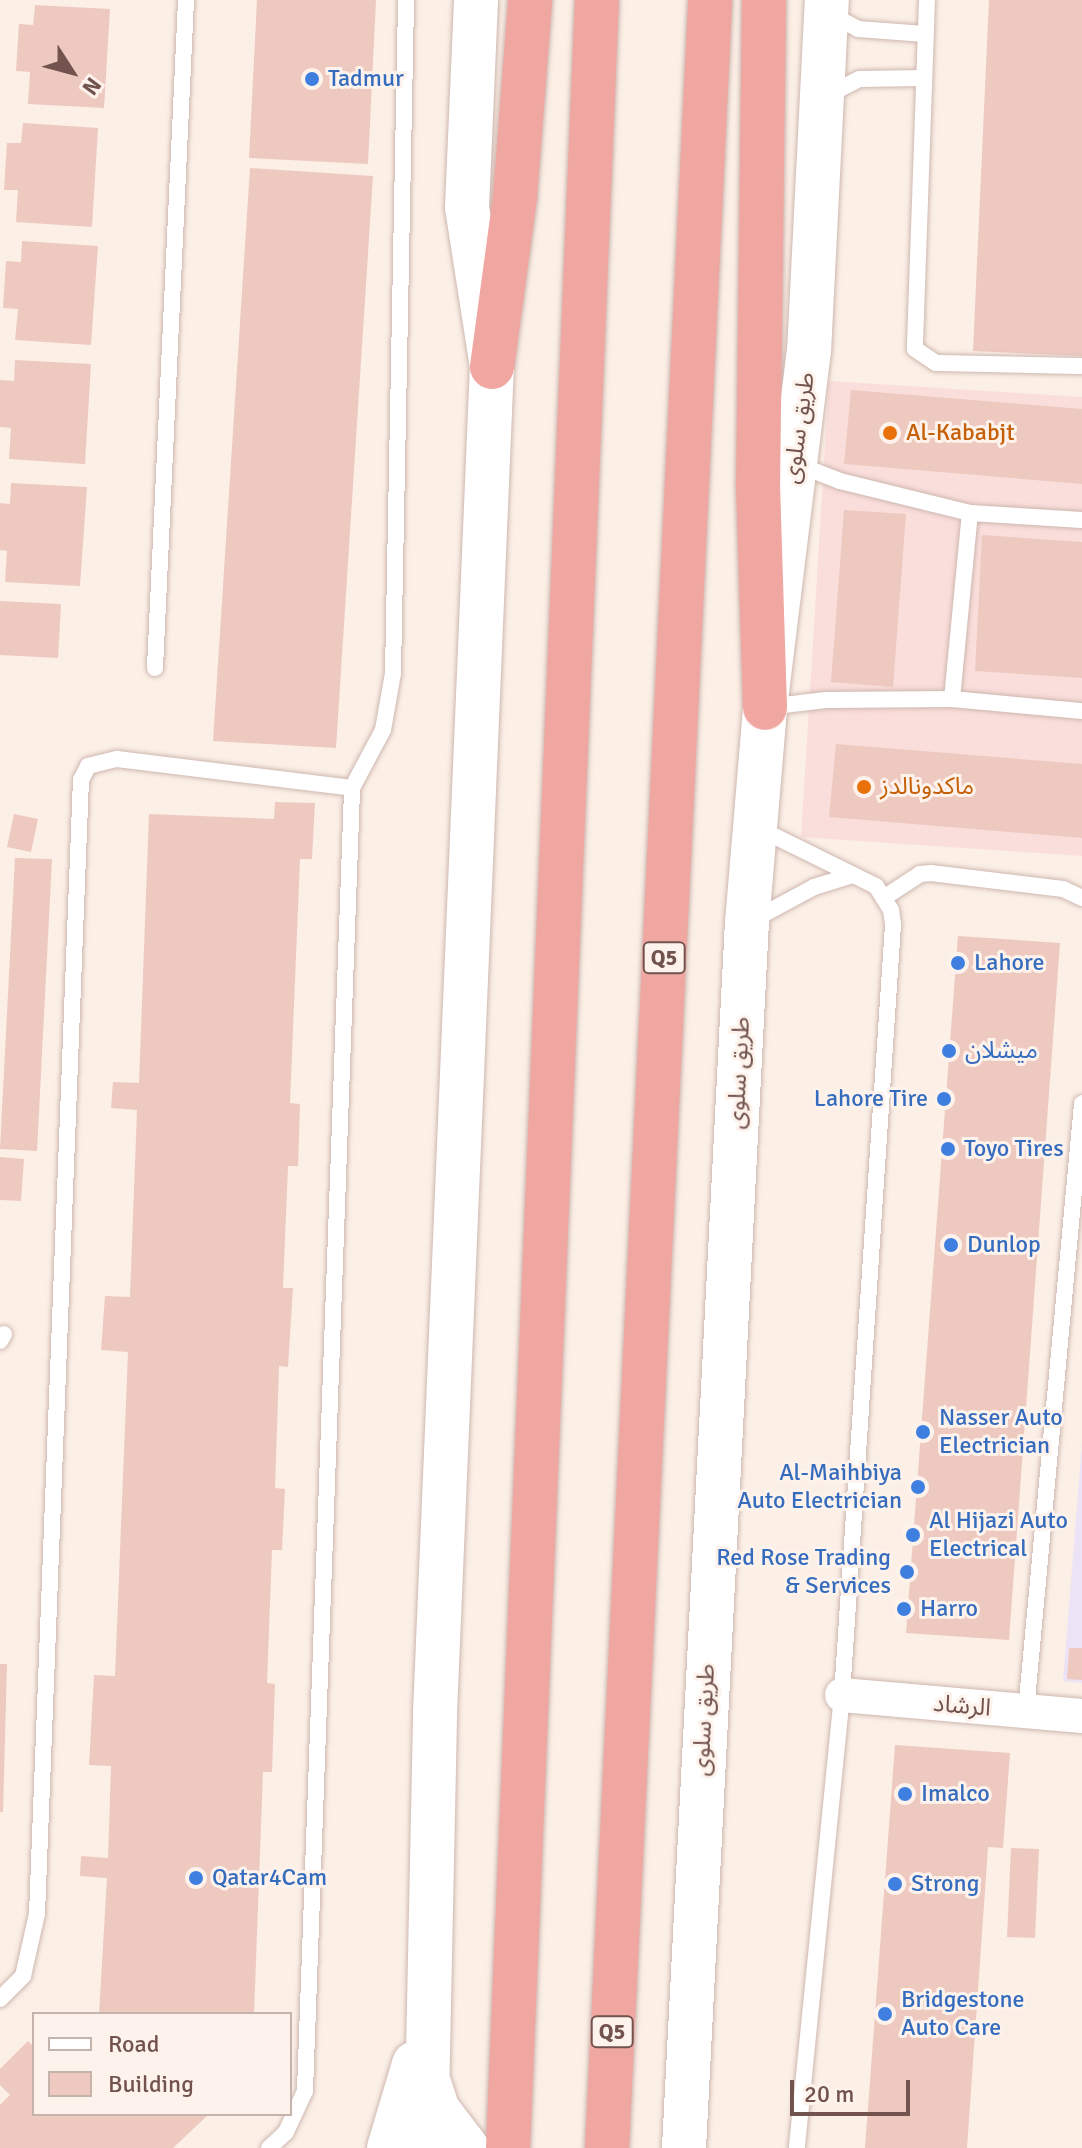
<!DOCTYPE html>
<html>
<head>
<meta charset="utf-8">
<style>
  body { margin:0 }
  #map { position:relative; width:1082px; height:2148px; overflow:hidden; background:#fbefe6; font-family:Signika,"Noto Sans Arabic",sans-serif }
  div>[style] { position:absolute }
  .commercial>* { inset:0; background:#fadedb }
  .education>* { inset:0; background:#ece3f7 }
  .building>* { inset:0; background:#eec9c0 }
  .roads { filter:drop-shadow(0 0 2px #ceb7b0) drop-shadow(0 0 2px #ceb7b0) }
  .lane>* { height:16px; margin:-8px; padding:0 8px; transform-origin:8px; border-radius:8px; background:#fff }
  .street>* { height:34px; margin:-17px; padding:0 17px; transform-origin:17px; border-radius:17px; background:#fff }
  .secondary>* { height:44px; margin:-22px; padding:0 22px; transform-origin:22px; border-radius:22px; background:#fff }
  .highway>* { height:44px; margin:-22px; padding:0 22px; transform-origin:22px; border-radius:22px; background:#f0a7a2 }
  .dots>* { width:22px; height:22px; translate:-50% -50%; box-sizing:border-box; border:4px solid #fef3ec; border-radius:50% }
  span { translate:-50% -50%; white-space:nowrap; text-align:center; line-height:1.15; -webkit-text-stroke:6px #fef3ec; paint-order:stroke }
  .shield-label span { padding:2px 6px; background:#fef3ec; border:2px solid; border-radius:6px; -webkit-text-stroke-width:0 }
  .shield-label { font-size:22px; color:#72534d; font-weight:700 }
  .shop-label { font-size:24px; color:#366cbe }
  .left { translate:0 -50%; text-align:left }
  .right { translate:-100% -50%; text-align:right }
  .street-label { font-size:24px; color:#72534d }
  .food-label { font-size:24px; color:#c56008 }
  .legend { position:absolute; left:32px; top:2012px; width:260px; height:104px; box-sizing:border-box; background:#fef3ec; border:2px solid #c6b3ac; margin:0; padding:10px 14px; list-style:none; font-size:24px; color:#72534d }
  .legend li { display:flex; align-items:center; gap:16px; height:40px }
  .legend b { width:40px; border:2px solid #c6b3ac }
  .north { position:absolute; left:32px; top:32px; width:80px; height:80px; -webkit-text-stroke:6px #fef3ec; paint-order:stroke; rotate:126deg; font-size:22px; font-weight:700; line-height:32px; text-align:center; color:#72534d }
  .north::after { content:''; display:block; margin:auto; width:28px; height:36px; background:#72534d; clip-path:polygon(50% 0,100% 100%,50% 72%,0 100%) }
  .scale { position:absolute; left:790px; top:2080px; width:120px; height:36px; box-sizing:border-box; border:4px solid #72534d; border-top:0; padding-left:10px; font-size:24px; line-height:28px; white-space:nowrap; color:#72534d; -webkit-text-stroke:6px #fef3ec; paint-order:stroke }
</style>
</head>
<body>
<div id="map">
  <div class="commercial">
    <div style="clip-path:polygon(829px 381px,1082px 397px,1082px 856px,801px 837px)"></div>
  </div>
  <div class="education">
    <div style="clip-path:polygon(1082px 1444px,1082px 1683px,1063px 1681px)"></div>
  </div>
  <div class="building">
    <div style="clip-path:polygon(257px 0,376px 0,368px 164px,249px 158px)"></div>
    <div style="clip-path:polygon(989px 0,1082px 0,1082px 356px,973px 351px)"></div>
    <div style="clip-path:polygon(35px 5px,110px 9px,104px 108px,28px 104px,30px 72px,16px 71px,19px 24px,33px 25px)"></div>
    <div style="clip-path:polygon(23px 123px,98px 128px,92px 227px,16px 222px,18px 190px,4px 190px,7px 143px,21px 143px)"></div>
    <div style="clip-path:polygon(250px 168px,373px 176px,336px 748px,213px 741px)"></div>
    <div style="clip-path:polygon(22px 241px,98px 246px,91px 345px,15px 340px,18px 309px,3px 308px,6px 261px,21px 262px)"></div>
    <div style="clip-path:polygon(15px 360px,91px 364px,85px 464px,9px 459px,11px 428px,0 427px,0 380px,14px 381px)"></div>
    <div style="clip-path:polygon(851px 390px,1082px 409px,1082px 484px,844px 464px)"></div>
    <div style="clip-path:polygon(11px 483px,87px 487px,80px 586px,5px 582px,7px 551px,0 550px,0 503px,10px 504px)"></div>
    <div style="clip-path:polygon(844px 510px,906px 514px,893px 687px,831px 682px)"></div>
    <div style="clip-path:polygon(982px 535px,1082px 542px,1082px 678px,975px 671px)"></div>
    <div style="clip-path:polygon(0 601px,61px 604px,58px 658px,0 655px)"></div>
    <div style="clip-path:polygon(836px 744px,1082px 764px,1082px 838px,829px 817px)"></div>
    <div style="clip-path:polygon(275px 802px,315px 803px,312px 859px,300px 859px,290px 1103px,300px 1104px,298px 1166px,288px 1166px,283px 1288px,293px 1288px,288px 1367px,279px 1366px,275px 1488px,285px 1489px,282px 1550px,272px 1550px,267px 1683px,275px 1684px,272px 1772px,263px 1772px,254px 2014px,99px 2014px,107px 1878px,80px 1876px,81px 1856px,108px 1858px,111px 1766px,89px 1765px,94px 1675px,115px 1676px,128px 1352px,101px 1350px,105px 1296px,130px 1297px,137px 1110px,111px 1108px,113px 1082px,139px 1083px,149px 814px,274px 819px)"></div>
    <div style="clip-path:polygon(14px 814px,38px 819px,31px 852px,7px 847px)"></div>
    <div style="clip-path:polygon(15px 858px,52px 859px,37px 1151px,0 1149px)"></div>
    <div style="clip-path:polygon(958px 936px,1060px 943px,1009px 1640px,906px 1633px)"></div>
    <div style="clip-path:polygon(0 1157px,24px 1159px,21px 1201px,0 1200px)"></div>
    <div style="clip-path:polygon(1069px 1648px,1082px 1648px,1082px 1680px,1067px 1679px)"></div>
    <div style="clip-path:polygon(0 1664px,7px 1664px,3px 1812px,0 1812px)"></div>
    <div style="clip-path:polygon(895px 1745px,1010px 1753px,1003px 1848px,988px 1847px,967px 2148px,865px 2148px)"></div>
    <div style="clip-path:polygon(1011px 1848px,1039px 1849px,1035px 1938px,1007px 1937px)"></div>
    <div style="clip-path:polygon(28px 2041px,34px 2047px,34px 2114px,209px 2114px,173px 2148px,0 2148px,0 2105px,10px 2095px,0 2085px,0 2069px)"></div>
  </div>
  <div class="roads">
    <div class="lane">
      <div style="left:927px;top:0;width:349px;rotate:92deg"></div>
      <div style="left:915px;top:349px;width:25px;rotate:34deg"></div>
      <div style="left:936px;top:363px;width:146px;rotate:1.2deg"></div>
      <div style="left:831px;top:15px;width:30px;rotate:27deg"></div>
      <div style="left:858px;top:29px;width:67px;rotate:4.3deg"></div>
      <div style="left:826px;top:96px;width:37px;rotate:-27deg"></div>
      <div style="left:859px;top:79px;width:65px;rotate:-0.9deg"></div>
      <div style="left:799px;top:465px;width:44px;rotate:21.3deg"></div>
      <div style="left:840px;top:481px;width:134px;rotate:13.8deg"></div>
      <div style="left:970px;top:513px;width:112px;rotate:3.6deg"></div>
      <div style="left:155px;top:668px;width:669px;rotate:-87.34deg"></div>
      <div style="left:952px;top:699px;width:187px;rotate:-84.5deg"></div>
      <div style="left:767px;top:707px;width:59px;rotate:-6.8deg"></div>
      <div style="left:826px;top:700px;width:126px;rotate:-0.5deg"></div>
      <div style="left:952px;top:699px;width:131px;rotate:5.3deg"></div>
      <div style="left:758px;top:828px;width:131px;rotate:26.2deg"></div>
      <div style="left:876px;top:886px;width:28px;rotate:58deg"></div>
      <div style="left:891px;top:910px;width:15px;rotate:82deg"></div>
      <div style="left:893px;top:925px;width:772px;rotate:93.79deg"></div>
      <div style="left:842px;top:1695px;width:455px;rotate:95.7deg"></div>
      <div style="left:885px;top:897px;width:42px;rotate:-33.3deg"></div>
      <div style="left:920px;top:874px;width:11px;rotate:-5deg"></div>
      <div style="left:931px;top:873px;width:133px;rotate:6.9deg"></div>
      <div style="left:1063px;top:889px;width:21px;rotate:25deg"></div>
      <div style="left:753px;top:920px;width:69px;rotate:-28.4deg"></div>
      <div style="left:814px;top:887px;width:37px;rotate:-17deg"></div>
      <div style="left:0;top:1341px;width:8px;rotate:-60deg"></div>
      <div style="left:1026px;top:1711px;width:610px;rotate:-84.73deg"></div>
      <div style="left:0;top:1999px;width:33px;rotate:-45deg"></div>
      <div style="left:23px;top:1976px;width:64px;rotate:-77.3deg"></div>
      <div style="left:37px;top:1914px;width:1135px;rotate:-87.78deg"></div>
      <div style="left:81px;top:780px;width:16px;rotate:-63deg"></div>
      <div style="left:88px;top:766px;width:30px;rotate:-14deg"></div>
      <div style="left:117px;top:759px;width:237px;rotate:7deg"></div>
      <div style="left:269px;top:2148px;width:23px;rotate:-43deg"></div>
      <div style="left:286px;top:2132px;width:45px;rotate:-65.1deg"></div>
      <div style="left:305px;top:2091px;width:1304px;rotate:-87.93deg"></div>
      <div style="left:352px;top:788px;width:66px;rotate:-61.9deg"></div>
      <div style="left:383px;top:730px;width:58px;rotate:-80deg"></div>
      <div style="left:393px;top:673px;width:673px;rotate:-88.89deg"></div>
    </div>
    <div class="street">
      <div style="left:842px;top:1695px;width:241px;rotate:5deg"></div>
    </div>
    <div class="secondary">
      <div style="left:430px;top:2086px;width:25px;rotate:72deg"></div>
      <div style="left:438px;top:2110px;width:48px;rotate:52.7deg"></div>
      <div style="left:389px;top:2148px;width:88px;rotate:-73.4deg"></div>
      <div style="left:426px;top:2148px;width:435px;rotate:-88.8deg"></div>
      <div style="left:435px;top:1713px;width:1347px;rotate:-87.58deg"></div>
      <div style="left:492px;top:367px;width:162px;rotate:-98.9deg"></div>
      <div style="left:467px;top:207px;width:207px;rotate:-87.5deg"></div>
      <div style="left:684px;top:2148px;width:1227px;rotate:-87.06deg"></div>
      <div style="left:747px;top:923px;width:216px;rotate:-85.2deg"></div>
      <div style="left:765px;top:708px;width:359px;rotate:-83deg"></div>
      <div style="left:809px;top:352px;width:352px;rotate:-87.1deg"></div>
    </div>
    <div class="highway">
      <div style="left:764px;top:0;width:484px;rotate:90.7deg"></div>
      <div style="left:758px;top:484px;width:224px;rotate:88.2deg"></div>
      <div style="left:492px;top:367px;width:172px;rotate:-82.3deg"></div>
      <div style="left:515px;top:197px;width:198px;rotate:-85.6deg"></div>
      <div style="left:508px;top:2148px;width:2150px;rotate:-87.63deg"></div>
      <div style="left:607px;top:2148px;width:2150px;rotate:-87.25deg"></div>
    </div>
  </div>
  <div class="dots">
    <div style="left:312px;top:79px;background:#3f7fe0"></div>
    <div style="left:890px;top:433px;background:#e8710a"></div>
    <div style="left:864px;top:787px;background:#e8710a"></div>
    <div style="left:958px;top:963px;background:#3f7fe0"></div>
    <div style="left:949px;top:1051px;background:#3f7fe0"></div>
    <div style="left:944px;top:1099px;background:#3f7fe0"></div>
    <div style="left:948px;top:1149px;background:#3f7fe0"></div>
    <div style="left:951px;top:1245px;background:#3f7fe0"></div>
    <div style="left:923px;top:1432px;background:#3f7fe0"></div>
    <div style="left:918px;top:1487px;background:#3f7fe0"></div>
    <div style="left:913px;top:1535px;background:#3f7fe0"></div>
    <div style="left:907px;top:1572px;background:#3f7fe0"></div>
    <div style="left:904px;top:1609px;background:#3f7fe0"></div>
    <div style="left:905px;top:1794px;background:#3f7fe0"></div>
    <div style="left:196px;top:1878px;background:#3f7fe0"></div>
    <div style="left:895px;top:1884px;background:#3f7fe0"></div>
    <div style="left:885px;top:2014px;background:#3f7fe0"></div>
  </div>
  <div class="shield-label">
    <span style="left:664px;top:958px">Q5</span>
    <span style="left:612px;top:2032px">Q5</span>
  </div>
  <div class="shop-label">
    <span class="left" style="left:328px;top:79px">Tadmur</span>
    <span class="left" style="left:974px;top:963px">Lahore</span>
    <span class="left" style="left:965px;top:1051px">ميشلان</span>
    <span class="right" style="left:928px;top:1099px">Lahore Tire</span>
    <span class="left" style="left:964px;top:1149px">Toyo Tires</span>
    <span class="left" style="left:967px;top:1245px">Dunlop</span>
    <span class="left" style="left:939px;top:1432px">Nasser Auto<br>Electrician</span>
    <span class="right" style="left:902px;top:1487px">Al-Maihbiya<br>Auto Electrician</span>
    <span class="left" style="left:929px;top:1535px">Al Hijazi Auto<br>Electrical</span>
    <span class="right" style="left:891px;top:1572px">Red Rose Trading<br>&amp; Services</span>
    <span class="left" style="left:920px;top:1609px">Harro</span>
    <span class="left" style="left:921px;top:1794px">Imalco</span>
    <span class="left" style="left:212px;top:1878px">Qatar4Cam</span>
    <span class="left" style="left:911px;top:1884px">Strong</span>
    <span class="left" style="left:901px;top:2014px">Bridgestone<br>Auto Care</span>
  </div>
  <div class="street-label">
    <span style="left:799px;top:428px;rotate:-82deg">طريق سلوى</span>
    <span style="left:739px;top:1073px;rotate:-87deg">طريق سلوى</span>
    <span style="left:962px;top:1706px;rotate:5deg">الرشاد</span>
    <span style="left:704px;top:1720px;rotate:-87deg">طريق سلوى</span>
  </div>
  <div class="food-label">
    <span class="left" style="left:906px;top:433px">Al-Kababjt</span>
    <span class="left" style="left:880px;top:787px">ماكدونالدز</span>
  </div>
  <ul class="legend">
  <li><b style="height:10px;background:#fff"></b>Road</li>
  <li><b style="height:22px;background:#eec9c0"></b>Building</li>
  </ul>
  <div class="north">N</div>
  <div class="scale">20 m</div>
</div>
</body>
</html>
